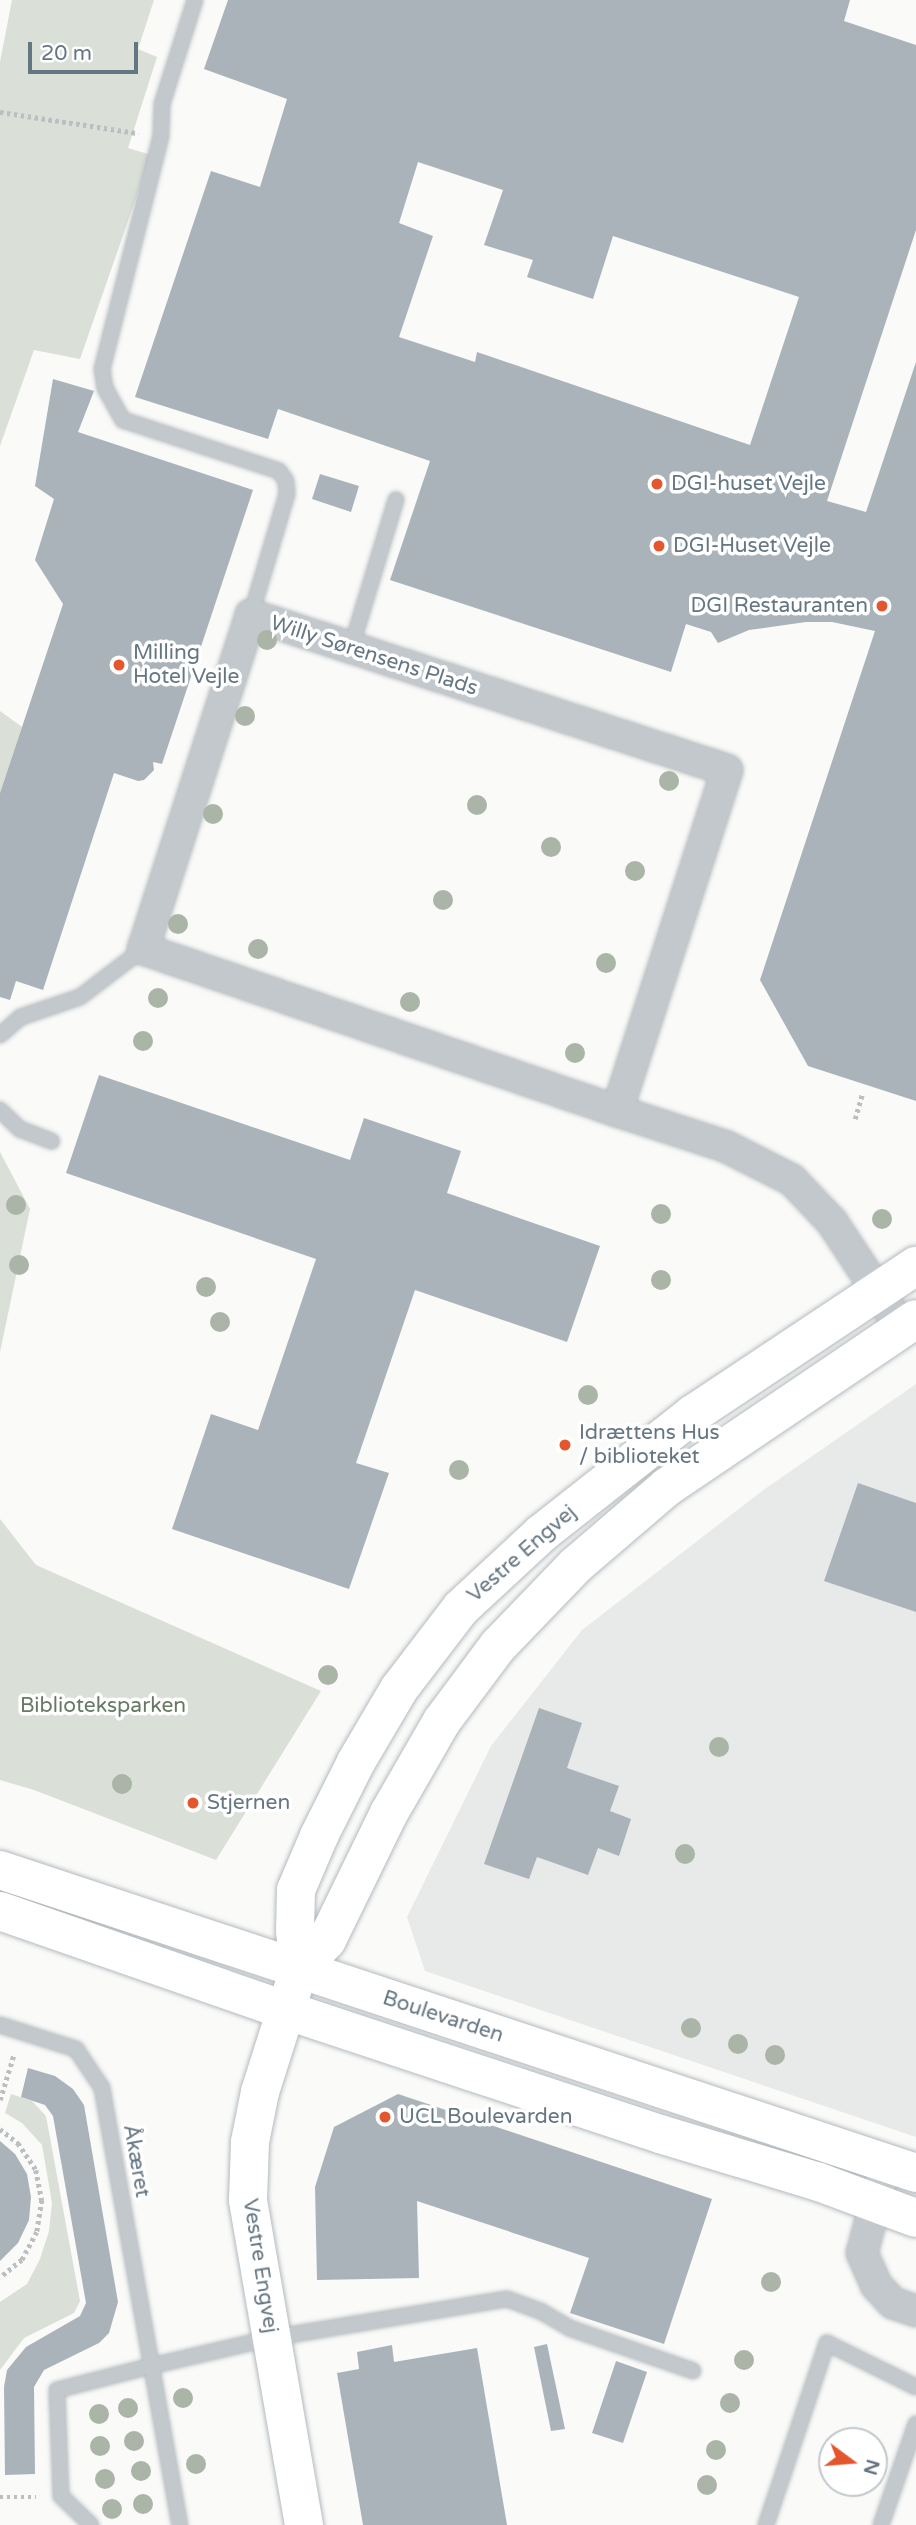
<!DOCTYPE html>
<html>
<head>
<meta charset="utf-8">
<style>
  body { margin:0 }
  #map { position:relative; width:916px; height:2525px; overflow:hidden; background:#fafaf8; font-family:"Varela Round",sans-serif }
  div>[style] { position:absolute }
  .built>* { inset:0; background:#e8e9e9 }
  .green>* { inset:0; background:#dadfd7 }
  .building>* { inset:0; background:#aab3b9 }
  .path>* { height:4.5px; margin-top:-2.25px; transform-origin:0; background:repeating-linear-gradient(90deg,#bbbfc2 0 3.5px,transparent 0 7px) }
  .roads { filter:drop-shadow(0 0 2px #b3babf) drop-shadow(0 0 2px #b3babf) }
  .lane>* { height:14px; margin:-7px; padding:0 7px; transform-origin:7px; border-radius:7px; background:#c3c8cc }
  .street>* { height:30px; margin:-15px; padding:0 15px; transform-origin:15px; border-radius:15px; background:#c3c8cc }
  .secondary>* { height:38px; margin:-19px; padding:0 19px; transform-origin:19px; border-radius:19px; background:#fff }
  .trees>* { width:20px; height:20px; margin:-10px; border-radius:50%; background:#aab4a7 }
  .dots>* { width:19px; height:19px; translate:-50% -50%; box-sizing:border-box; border:4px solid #fff; border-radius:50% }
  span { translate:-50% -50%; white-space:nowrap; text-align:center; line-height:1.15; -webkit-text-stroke:7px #fff; paint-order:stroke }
  .poi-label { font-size:21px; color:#657683 }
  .left { translate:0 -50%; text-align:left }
  .right { translate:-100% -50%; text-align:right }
  .street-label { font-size:21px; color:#657683 }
  .park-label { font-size:21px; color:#687a64 }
  .north { position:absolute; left:818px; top:2427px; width:70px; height:70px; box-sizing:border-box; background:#fff; border:2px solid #c1c8cd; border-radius:50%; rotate:106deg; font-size:19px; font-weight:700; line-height:28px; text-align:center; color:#657683 }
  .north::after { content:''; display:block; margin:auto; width:24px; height:32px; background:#e4572e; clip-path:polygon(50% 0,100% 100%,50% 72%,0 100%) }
  .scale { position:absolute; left:28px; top:42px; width:110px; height:32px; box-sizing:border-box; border:4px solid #657683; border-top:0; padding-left:9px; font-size:21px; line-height:24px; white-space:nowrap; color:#657683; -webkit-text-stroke:5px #fff; paint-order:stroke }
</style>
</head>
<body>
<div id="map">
  <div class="built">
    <div style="clip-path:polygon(916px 1384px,916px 2137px,425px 1971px,407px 1917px,491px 1746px,582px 1630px,762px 1491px)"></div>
  </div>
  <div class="green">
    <div style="clip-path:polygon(12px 0,154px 0,138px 49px,157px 57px,128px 148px,151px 155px,80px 359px,34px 350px,0 446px,0 62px)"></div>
    <div style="clip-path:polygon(0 711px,22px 727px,0 793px)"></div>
    <div style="clip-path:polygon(0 1152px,30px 1209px,0 1352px)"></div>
    <div style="clip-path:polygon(0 1519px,36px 1565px,321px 1691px,216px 1860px,34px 1790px,0 1780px)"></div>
    <div style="clip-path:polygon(11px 2094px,32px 2101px,46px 2116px,80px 2301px,74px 2313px,24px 2338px,0 2370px,0 2302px,27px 2284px,40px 2259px,49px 2231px,52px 2203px,42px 2145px,22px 2123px,5px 2113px)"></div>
  </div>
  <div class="building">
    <div style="clip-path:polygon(evenodd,228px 0,850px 0,844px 21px,916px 45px,916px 230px,827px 501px,866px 512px,916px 362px,916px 1101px,808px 1066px,760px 980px,875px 631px,832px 622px,806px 622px,749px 630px,718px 643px,711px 632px,686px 624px,671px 672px,390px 580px,430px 461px,278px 409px,268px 439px,135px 397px,211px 171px,260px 187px,287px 99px,204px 69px,228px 0,418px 162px,503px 190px,484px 245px,533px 260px,527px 277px,593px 299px,613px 236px,799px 297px,750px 445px,477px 352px,475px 362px,399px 337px,433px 236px,399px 223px,418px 162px)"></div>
    <div style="clip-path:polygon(53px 379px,94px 391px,78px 432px,253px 490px,162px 764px,153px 762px,154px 770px,144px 780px,138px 781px,114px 773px,43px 990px,16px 981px,10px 1000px,0 997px,0 793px,63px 604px,35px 560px,54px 499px,35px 486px)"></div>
    <div style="clip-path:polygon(320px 474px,359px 486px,351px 512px,312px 499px)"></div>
    <div style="clip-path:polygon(99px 1075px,350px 1160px,364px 1118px,461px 1151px,447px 1193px,600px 1246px,567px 1342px,415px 1290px,356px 1463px,389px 1473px,349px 1589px,172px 1529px,211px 1414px,258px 1430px,316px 1259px,66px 1173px)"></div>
    <div style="clip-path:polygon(858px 1483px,916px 1503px,916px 1612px,824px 1581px)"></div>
    <div style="clip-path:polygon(539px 1708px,582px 1723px,567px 1768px,619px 1786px,610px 1811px,631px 1819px,619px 1856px,598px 1848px,588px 1875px,537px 1857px,529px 1879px,484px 1864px)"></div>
    <div style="clip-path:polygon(28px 2068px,55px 2076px,73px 2089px,84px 2105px,118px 2302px,109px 2333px,99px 2343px,44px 2370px,34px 2387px,35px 2474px,5px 2475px,4px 2387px,7px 2370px,26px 2347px,80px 2316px,86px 2303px,53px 2116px,45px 2105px,21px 2097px)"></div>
    <div style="clip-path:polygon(398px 2094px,712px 2199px,664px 2344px,570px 2313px,589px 2258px,417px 2201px,419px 2278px,317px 2280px,315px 2187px,334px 2127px)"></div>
    <div style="clip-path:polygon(0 2141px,15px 2154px,27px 2174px,31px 2197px,29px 2220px,18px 2243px,0 2261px)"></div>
    <div style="clip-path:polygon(547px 2344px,565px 2429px,551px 2431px,534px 2347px)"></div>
    <div style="clip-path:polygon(392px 2345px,394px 2362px,477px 2348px,507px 2525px,363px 2525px,337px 2373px,359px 2369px,357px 2352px)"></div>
    <div style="clip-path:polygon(616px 2361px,647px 2372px,623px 2443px,592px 2433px)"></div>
  </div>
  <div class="path">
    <div style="left:0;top:112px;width:140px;rotate:8.7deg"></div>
    <div style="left:855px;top:1119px;width:25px;rotate:-74deg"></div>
    <div style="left:0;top:2100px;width:48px;rotate:-73.1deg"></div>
    <div style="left:0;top:2129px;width:23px;rotate:38deg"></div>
    <div style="left:18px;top:2143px;width:32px;rotate:56deg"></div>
    <div style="left:36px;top:2170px;width:31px;rotate:79deg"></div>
    <div style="left:42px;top:2200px;width:32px;rotate:99deg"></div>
    <div style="left:37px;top:2232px;width:32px;rotate:118deg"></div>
    <div style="left:22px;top:2260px;width:28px;rotate:141deg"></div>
    <div style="left:0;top:2497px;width:36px"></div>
  </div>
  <div class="roads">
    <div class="lane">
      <div style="left:195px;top:0;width:109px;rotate:107.6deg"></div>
      <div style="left:162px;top:104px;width:32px;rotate:92deg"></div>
      <div style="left:161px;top:136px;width:240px;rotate:104.2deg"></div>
      <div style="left:102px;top:369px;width:19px;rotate:81deg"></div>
      <div style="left:105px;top:388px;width:37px;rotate:61deg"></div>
      <div style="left:123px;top:420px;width:164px;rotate:18.1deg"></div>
      <div style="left:279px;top:471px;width:12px;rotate:55deg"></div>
      <div style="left:286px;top:481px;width:13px;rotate:86deg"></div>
      <div style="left:287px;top:494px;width:126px;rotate:106.6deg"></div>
      <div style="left:351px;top:648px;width:155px;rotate:-73.1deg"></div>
      <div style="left:0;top:1035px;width:28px;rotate:-41deg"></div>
      <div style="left:21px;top:1017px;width:62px;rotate:-18.7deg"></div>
      <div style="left:80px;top:997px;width:79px;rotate:-37.3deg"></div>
      <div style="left:0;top:1110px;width:28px;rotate:44deg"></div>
      <div style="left:20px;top:1129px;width:34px;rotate:21deg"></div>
      <div style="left:0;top:2025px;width:80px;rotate:17.5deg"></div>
      <div style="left:76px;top:2049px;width:47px;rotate:56.3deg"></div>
      <div style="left:102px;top:2088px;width:444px;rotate:79.9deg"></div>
      <div style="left:91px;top:2525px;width:42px;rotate:-136deg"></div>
      <div style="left:61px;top:2496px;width:106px;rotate:-92.2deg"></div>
      <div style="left:57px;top:2390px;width:97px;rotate:-14.3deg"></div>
      <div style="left:151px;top:2366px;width:123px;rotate:-13.1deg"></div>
      <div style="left:271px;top:2338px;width:239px;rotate:-9.4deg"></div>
      <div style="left:507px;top:2299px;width:37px;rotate:20deg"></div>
      <div style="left:542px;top:2312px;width:34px;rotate:30deg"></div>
      <div style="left:572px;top:2329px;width:128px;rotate:19.1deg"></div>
      <div style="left:766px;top:2525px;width:192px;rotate:-71.5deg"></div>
      <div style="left:827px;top:2343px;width:99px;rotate:26.3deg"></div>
      <div style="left:881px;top:2525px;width:107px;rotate:-70.9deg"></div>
    </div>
    <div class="street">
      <div style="left:617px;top:1111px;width:358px;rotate:-72.1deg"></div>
      <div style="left:727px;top:770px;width:501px;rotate:-161.96deg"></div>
      <div style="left:251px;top:615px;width:351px;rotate:107.9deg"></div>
      <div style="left:143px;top:949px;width:501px;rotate:18.87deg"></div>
      <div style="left:617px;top:1111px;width:114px;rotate:18deg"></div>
      <div style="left:725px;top:1146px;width:75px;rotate:26.9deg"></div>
      <div style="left:792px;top:1180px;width:58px;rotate:46.4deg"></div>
      <div style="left:832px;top:1222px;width:127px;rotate:56.6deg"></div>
      <div style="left:886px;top:2163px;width:93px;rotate:104.9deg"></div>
      <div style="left:862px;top:2253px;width:35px;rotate:66deg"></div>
      <div style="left:876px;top:2285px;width:25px;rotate:47deg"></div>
      <div style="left:893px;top:2303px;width:24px;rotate:19deg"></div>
    </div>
    <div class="secondary">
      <div style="left:0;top:1870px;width:965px;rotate:18.3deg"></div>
      <div style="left:0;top:1911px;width:302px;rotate:19.2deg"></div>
      <div style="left:285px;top:2010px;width:395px;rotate:18.3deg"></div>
      <div style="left:660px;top:2134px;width:166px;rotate:16.8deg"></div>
      <div style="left:819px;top:2182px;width:103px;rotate:20.4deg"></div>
      <div style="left:299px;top:1969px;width:40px;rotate:-46deg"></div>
      <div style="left:327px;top:1940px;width:141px;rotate:-64deg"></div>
      <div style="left:389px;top:1813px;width:106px;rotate:-60.1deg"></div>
      <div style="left:442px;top:1721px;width:94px;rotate:-53.3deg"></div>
      <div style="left:498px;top:1646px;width:112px;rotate:-46.1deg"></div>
      <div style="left:576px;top:1565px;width:120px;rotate:-40.6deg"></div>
      <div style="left:667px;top:1487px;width:300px;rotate:-34deg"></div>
      <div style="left:304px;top:2525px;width:330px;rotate:-99.8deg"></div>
      <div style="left:248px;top:2200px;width:58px;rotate:-88deg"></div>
      <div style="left:250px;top:2142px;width:51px;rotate:-78.7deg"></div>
      <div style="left:260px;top:2092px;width:129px;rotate:-72.4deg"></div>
      <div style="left:299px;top:1969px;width:38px;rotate:-96deg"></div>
      <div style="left:295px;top:1931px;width:41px;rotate:-88.6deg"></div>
      <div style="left:296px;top:1890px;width:59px;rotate:-66.9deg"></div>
      <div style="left:319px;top:1836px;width:83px;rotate:-63.4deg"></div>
      <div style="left:356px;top:1762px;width:85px;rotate:-59.5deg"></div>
      <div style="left:399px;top:1689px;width:102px;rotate:-52.6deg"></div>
      <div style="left:461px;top:1608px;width:110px;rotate:-42.8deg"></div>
      <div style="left:542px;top:1533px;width:192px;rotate:-38.2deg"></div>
      <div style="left:693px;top:1414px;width:268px;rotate:-33.6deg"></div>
    </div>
  </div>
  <div class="trees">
    <div style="left:267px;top:640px"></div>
    <div style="left:245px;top:716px"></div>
    <div style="left:669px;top:781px"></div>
    <div style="left:477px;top:805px"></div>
    <div style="left:213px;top:814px"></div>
    <div style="left:551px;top:847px"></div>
    <div style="left:635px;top:871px"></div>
    <div style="left:443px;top:900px"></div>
    <div style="left:178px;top:924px"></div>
    <div style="left:258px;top:949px"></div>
    <div style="left:606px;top:963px"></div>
    <div style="left:158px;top:998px"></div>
    <div style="left:410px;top:1002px"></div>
    <div style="left:143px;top:1041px"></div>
    <div style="left:575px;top:1053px"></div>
    <div style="left:16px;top:1205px"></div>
    <div style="left:661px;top:1214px"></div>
    <div style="left:882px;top:1219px"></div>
    <div style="left:19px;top:1265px"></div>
    <div style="left:661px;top:1280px"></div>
    <div style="left:206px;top:1287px"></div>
    <div style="left:220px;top:1322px"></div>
    <div style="left:588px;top:1395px"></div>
    <div style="left:459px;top:1470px"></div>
    <div style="left:328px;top:1675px"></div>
    <div style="left:719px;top:1747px"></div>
    <div style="left:122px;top:1784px"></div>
    <div style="left:685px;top:1854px"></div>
    <div style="left:691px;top:2028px"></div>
    <div style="left:738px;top:2044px"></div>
    <div style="left:775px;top:2055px"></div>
    <div style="left:771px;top:2282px"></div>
    <div style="left:744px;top:2360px"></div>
    <div style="left:183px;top:2398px"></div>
    <div style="left:730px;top:2403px"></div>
    <div style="left:128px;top:2408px"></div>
    <div style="left:99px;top:2414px"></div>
    <div style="left:134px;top:2441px"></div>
    <div style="left:100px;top:2446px"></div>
    <div style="left:716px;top:2450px"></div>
    <div style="left:196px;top:2464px"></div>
    <div style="left:141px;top:2471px"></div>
    <div style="left:105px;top:2479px"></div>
    <div style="left:707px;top:2485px"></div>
    <div style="left:143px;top:2504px"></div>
    <div style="left:112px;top:2509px"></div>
  </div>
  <div class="dots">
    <div style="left:657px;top:484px;background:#e4572e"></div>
    <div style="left:659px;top:546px;background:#e4572e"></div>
    <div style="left:882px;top:606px;background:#e4572e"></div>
    <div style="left:119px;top:665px;background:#e4572e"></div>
    <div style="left:565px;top:1445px;background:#e4572e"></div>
    <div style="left:193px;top:1803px;background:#e4572e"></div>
    <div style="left:385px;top:2117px;background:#e4572e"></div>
  </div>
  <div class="poi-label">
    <span class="left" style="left:671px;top:484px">DGI-huset Vejle</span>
    <span class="left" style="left:673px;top:546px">DGI-Huset Vejle</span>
    <span class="right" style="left:868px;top:606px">DGI Restauranten</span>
    <span class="left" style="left:133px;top:665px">Milling<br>Hotel Vejle</span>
    <span class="left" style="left:579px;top:1445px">Idrættens Hus<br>/ biblioteket</span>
    <span class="left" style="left:207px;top:1803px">Stjernen</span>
    <span class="left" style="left:399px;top:2117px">UCL Boulevarden</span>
  </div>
  <div class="street-label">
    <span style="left:374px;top:656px;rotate:18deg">Willy Sørensens Plads</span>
    <span style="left:522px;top:1554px;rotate:-41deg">Vestre Engvej</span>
    <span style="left:443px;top:2017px;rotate:18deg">Boulevarden</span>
    <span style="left:136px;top:2161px;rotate:80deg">Åkæret</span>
    <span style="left:260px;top:2266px;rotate:81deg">Vestre Engvej</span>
  </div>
  <div class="park-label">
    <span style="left:103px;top:1706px">Biblioteksparken</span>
  </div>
  <div class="north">N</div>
  <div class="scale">20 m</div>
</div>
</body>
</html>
